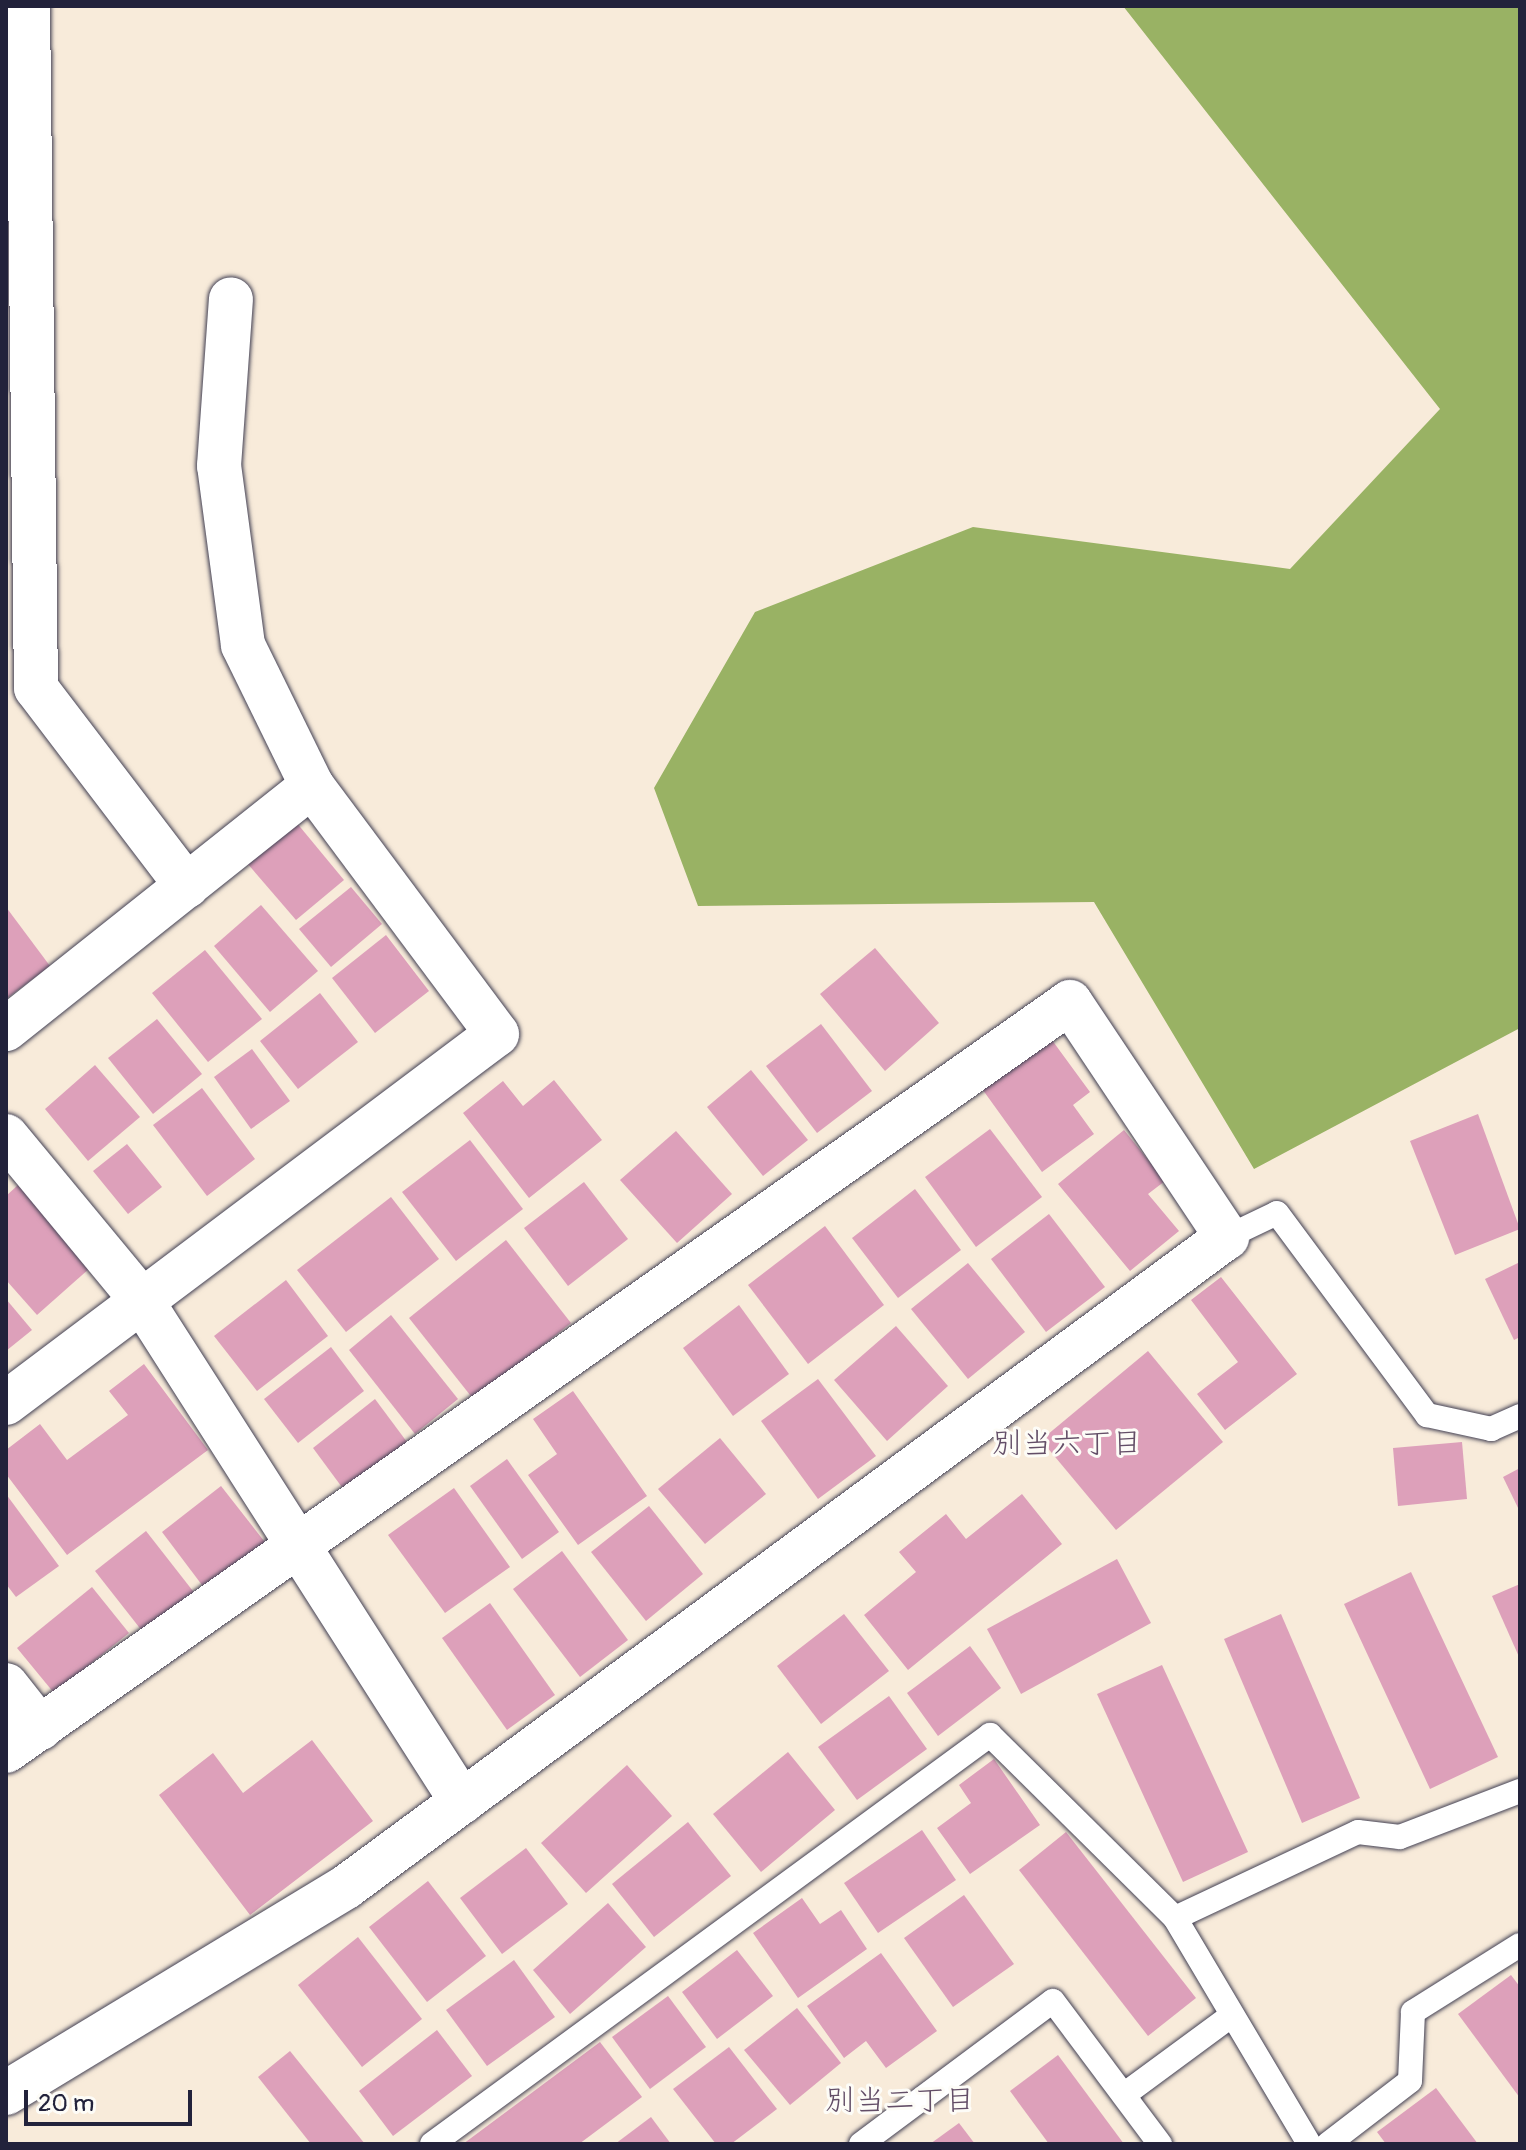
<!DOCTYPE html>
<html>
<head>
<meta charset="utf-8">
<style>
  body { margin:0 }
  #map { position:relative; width:1526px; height:2150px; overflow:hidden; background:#f8ebda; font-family:Pangolin,"Klee One",sans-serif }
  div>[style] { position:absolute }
  .forest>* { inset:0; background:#99b264 }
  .building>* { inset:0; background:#dda0ba }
  .roads { filter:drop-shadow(0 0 2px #424053) drop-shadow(0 0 2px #424053) }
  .lane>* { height:24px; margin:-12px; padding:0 12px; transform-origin:12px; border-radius:12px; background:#fff }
  .street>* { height:44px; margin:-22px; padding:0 22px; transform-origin:22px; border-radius:22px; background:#fff }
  span { translate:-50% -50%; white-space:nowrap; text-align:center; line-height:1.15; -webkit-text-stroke:6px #fdfcf7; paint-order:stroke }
  .neighbourhood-label { font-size:30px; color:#634e67 }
  .frame { position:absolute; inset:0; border:8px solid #22223b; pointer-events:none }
  .scale { position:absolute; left:24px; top:2090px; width:168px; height:36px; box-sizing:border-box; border:4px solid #22223b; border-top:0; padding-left:10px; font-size:24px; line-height:28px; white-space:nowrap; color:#22223b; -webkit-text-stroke:6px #fdfcf7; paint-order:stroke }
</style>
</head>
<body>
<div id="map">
  <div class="forest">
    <div style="clip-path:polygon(1123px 6px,1520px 6px,1520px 1028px,1254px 1169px,1094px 902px,698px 906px,654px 788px,755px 612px,973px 527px,1290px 569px,1440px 409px)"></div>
  </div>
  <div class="building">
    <div style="clip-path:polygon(296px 822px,344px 880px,296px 920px,247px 863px)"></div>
    <div style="clip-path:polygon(351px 887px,382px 924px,331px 967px,299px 929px)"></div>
    <div style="clip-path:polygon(261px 905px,318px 971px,270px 1012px,214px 946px)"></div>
    <div style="clip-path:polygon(6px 907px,50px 966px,6px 999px)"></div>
    <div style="clip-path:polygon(386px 935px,429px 991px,375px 1033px,332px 978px)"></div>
    <div style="clip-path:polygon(875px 948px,939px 1023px,885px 1071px,820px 994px)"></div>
    <div style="clip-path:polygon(205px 950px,262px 1019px,208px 1062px,152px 993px)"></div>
    <div style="clip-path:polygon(320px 993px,358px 1042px,298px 1089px,260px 1041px)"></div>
    <div style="clip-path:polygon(157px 1019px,202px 1074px,153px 1114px,108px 1058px)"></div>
    <div style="clip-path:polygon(821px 1024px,872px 1091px,817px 1133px,766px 1066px)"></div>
    <div style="clip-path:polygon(1049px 1036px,1090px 1092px,1073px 1105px,1094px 1134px,1042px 1172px,980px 1086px)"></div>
    <div style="clip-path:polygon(252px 1049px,290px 1101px,251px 1129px,214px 1077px)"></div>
    <div style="clip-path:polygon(95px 1065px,140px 1117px,88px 1161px,45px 1109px)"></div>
    <div style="clip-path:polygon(751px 1070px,808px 1140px,763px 1176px,707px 1107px)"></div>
    <div style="clip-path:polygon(554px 1080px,602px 1140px,529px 1198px,463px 1113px,503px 1081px,523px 1106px)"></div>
    <div style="clip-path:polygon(202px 1088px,255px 1159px,207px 1196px,153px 1125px)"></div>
    <div style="clip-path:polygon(1478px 1114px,1520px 1229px,1455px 1255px,1410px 1141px)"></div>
    <div style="clip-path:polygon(990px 1129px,1042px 1197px,976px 1247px,925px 1177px)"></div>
    <div style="clip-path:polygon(1124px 1130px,1165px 1181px,1148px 1194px,1179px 1231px,1130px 1271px,1058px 1184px)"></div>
    <div style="clip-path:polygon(676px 1131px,732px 1194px,677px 1243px,620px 1180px)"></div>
    <div style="clip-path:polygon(470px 1140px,523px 1209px,456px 1261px,402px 1192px)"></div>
    <div style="clip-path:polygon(127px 1144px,162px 1187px,128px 1214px,93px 1171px)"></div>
    <div style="clip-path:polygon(584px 1182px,628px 1239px,568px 1286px,524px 1228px)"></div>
    <div style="clip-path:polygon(18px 1185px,90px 1268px,37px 1315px,6px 1280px,6px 1196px)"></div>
    <div style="clip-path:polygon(915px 1189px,961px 1250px,898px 1298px,852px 1238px)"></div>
    <div style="clip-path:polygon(391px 1197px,439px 1259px,346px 1332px,297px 1270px)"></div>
    <div style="clip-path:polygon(1049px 1214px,1105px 1287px,1046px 1332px,991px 1259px)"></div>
    <div style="clip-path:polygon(825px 1226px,884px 1305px,808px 1364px,748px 1285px)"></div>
    <div style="clip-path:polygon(506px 1240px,571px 1323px,474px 1400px,409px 1318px)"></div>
    <div style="clip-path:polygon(1520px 1262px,1520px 1337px,1514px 1340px,1485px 1279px)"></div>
    <div style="clip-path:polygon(968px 1263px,1025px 1332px,968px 1379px,911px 1309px)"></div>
    <div style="clip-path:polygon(1221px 1277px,1297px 1374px,1225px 1430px,1197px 1394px,1238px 1362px,1191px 1300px)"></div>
    <div style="clip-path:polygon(286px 1280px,328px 1336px,257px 1391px,214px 1336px)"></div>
    <div style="clip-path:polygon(6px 1299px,32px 1330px,6px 1351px)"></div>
    <div style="clip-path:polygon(739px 1305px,789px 1374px,733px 1416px,683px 1348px)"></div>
    <div style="clip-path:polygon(391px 1315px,458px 1399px,415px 1434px,349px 1350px)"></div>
    <div style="clip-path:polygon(896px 1326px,948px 1386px,887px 1441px,834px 1380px)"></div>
    <div style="clip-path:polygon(331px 1347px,364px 1391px,298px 1443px,264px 1399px)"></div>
    <div style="clip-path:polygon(1148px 1351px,1223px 1442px,1116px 1530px,1041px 1440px)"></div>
    <div style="clip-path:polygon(144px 1364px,208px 1450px,67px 1555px,6px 1474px,6px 1450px,40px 1424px,67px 1460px,128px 1415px,109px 1391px)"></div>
    <div style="clip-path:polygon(818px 1379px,876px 1456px,818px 1499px,761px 1421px)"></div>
    <div style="clip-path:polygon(573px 1391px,647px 1496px,578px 1545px,528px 1475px,557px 1454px,533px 1419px)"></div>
    <div style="clip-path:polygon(375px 1399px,407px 1442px,344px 1490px,313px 1448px)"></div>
    <div style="clip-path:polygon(720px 1438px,766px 1494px,705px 1544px,658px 1489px)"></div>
    <div style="clip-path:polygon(1462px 1442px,1467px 1499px,1398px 1506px,1393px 1448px)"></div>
    <div style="clip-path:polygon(507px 1459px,559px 1532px,522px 1559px,470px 1486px)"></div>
    <div style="clip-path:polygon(1520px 1468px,1520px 1512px,1503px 1477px)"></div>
    <div style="clip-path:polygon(221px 1486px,268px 1546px,208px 1593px,162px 1532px)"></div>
    <div style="clip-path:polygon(454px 1488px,510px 1567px,445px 1613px,388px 1535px)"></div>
    <div style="clip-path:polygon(6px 1494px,59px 1566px,16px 1597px,6px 1584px)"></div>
    <div style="clip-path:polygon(1022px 1494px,1062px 1544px,908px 1670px,864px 1615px,916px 1572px,899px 1552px,946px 1514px,966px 1539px)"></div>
    <div style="clip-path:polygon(649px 1506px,703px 1574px,646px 1621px,591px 1552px)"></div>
    <div style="clip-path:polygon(146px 1531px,196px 1595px,146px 1636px,95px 1571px)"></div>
    <div style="clip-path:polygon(562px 1551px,628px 1640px,580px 1677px,513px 1589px)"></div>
    <div style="clip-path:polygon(1117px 1559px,1151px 1623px,1021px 1694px,987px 1629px)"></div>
    <div style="clip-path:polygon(1411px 1572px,1498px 1757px,1430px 1789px,1344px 1604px)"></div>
    <div style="clip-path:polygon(1520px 1584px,1520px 1659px,1492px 1596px)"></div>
    <div style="clip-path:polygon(92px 1587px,129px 1633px,54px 1693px,17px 1648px)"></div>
    <div style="clip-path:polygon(490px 1603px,555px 1695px,507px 1730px,442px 1638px)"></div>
    <div style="clip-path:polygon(844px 1614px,889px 1671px,821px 1724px,777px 1666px)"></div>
    <div style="clip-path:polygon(1281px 1614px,1360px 1798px,1302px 1823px,1224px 1639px)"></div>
    <div style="clip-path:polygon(970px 1646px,1001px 1688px,938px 1736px,907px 1693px)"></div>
    <div style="clip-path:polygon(1162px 1665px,1248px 1852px,1183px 1882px,1097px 1694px)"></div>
    <div style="clip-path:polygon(889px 1696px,927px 1749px,857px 1800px,818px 1747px)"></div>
    <div style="clip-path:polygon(312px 1740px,373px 1821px,250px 1915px,159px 1795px,213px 1753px,243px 1793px)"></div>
    <div style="clip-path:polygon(788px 1752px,835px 1810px,761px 1872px,713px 1814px)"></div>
    <div style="clip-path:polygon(994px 1759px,1040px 1825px,970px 1874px,937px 1828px,971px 1803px,959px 1785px)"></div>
    <div style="clip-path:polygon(627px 1765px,672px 1816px,586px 1893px,541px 1843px)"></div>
    <div style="clip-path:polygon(688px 1822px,731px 1876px,654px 1937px,612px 1884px)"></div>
    <div style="clip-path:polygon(922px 1830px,956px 1880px,878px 1933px,844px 1883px)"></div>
    <div style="clip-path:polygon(1066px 1832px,1196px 1998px,1148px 2036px,1019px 1870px)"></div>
    <div style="clip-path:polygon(526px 1848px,568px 1904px,502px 1954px,460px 1898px)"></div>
    <div style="clip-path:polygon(428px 1881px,486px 1956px,427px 2002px,369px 1927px)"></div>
    <div style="clip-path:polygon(964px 1895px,1014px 1964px,953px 2007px,904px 1938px)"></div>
    <div style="clip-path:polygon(802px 1898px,820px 1924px,841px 1910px,867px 1949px,798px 1998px,753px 1933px)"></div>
    <div style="clip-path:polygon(608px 1903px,646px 1947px,570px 2014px,533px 1970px)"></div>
    <div style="clip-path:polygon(358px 1937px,422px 2019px,362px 2067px,298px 1985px)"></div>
    <div style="clip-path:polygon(737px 1950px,773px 1996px,717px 2039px,682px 1992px)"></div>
    <div style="clip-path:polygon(881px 1953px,937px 2031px,886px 2068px,866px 2041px,844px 2058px,807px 2006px)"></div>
    <div style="clip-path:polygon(514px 1960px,555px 2017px,487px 2066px,446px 2010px)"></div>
    <div style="clip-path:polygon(1511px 1975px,1520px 1987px,1520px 2098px,1458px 2014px)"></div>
    <div style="clip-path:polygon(668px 1996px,706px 2047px,650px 2089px,612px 2037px)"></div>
    <div style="clip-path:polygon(797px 2008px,841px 2063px,790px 2105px,744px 2050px)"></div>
    <div style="clip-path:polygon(437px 2030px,472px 2076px,393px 2136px,359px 2091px)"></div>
    <div style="clip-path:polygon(600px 2042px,642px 2097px,579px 2144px,463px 2144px)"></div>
    <div style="clip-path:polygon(729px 2047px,777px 2109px,731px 2144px,716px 2144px,673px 2089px)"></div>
    <div style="clip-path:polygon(290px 2051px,365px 2144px,311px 2144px,258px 2077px)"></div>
    <div style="clip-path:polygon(1058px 2055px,1124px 2144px,1049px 2144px,1010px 2091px)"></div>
    <div style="clip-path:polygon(1436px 2088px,1478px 2144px,1386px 2144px,1377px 2132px)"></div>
    <div style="clip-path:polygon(651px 2117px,671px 2144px,615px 2144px)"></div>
    <div style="clip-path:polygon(959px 2123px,975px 2144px,930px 2144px)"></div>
  </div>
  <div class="roads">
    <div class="lane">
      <div style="left:1227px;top:1237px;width:55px;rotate:-25.6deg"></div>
      <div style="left:1277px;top:1213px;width:252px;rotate:53.4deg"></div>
      <div style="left:1427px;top:1415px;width:66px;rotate:12.3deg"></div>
      <div style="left:1491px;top:1429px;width:32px;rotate:-24deg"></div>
      <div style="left:1175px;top:1918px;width:263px;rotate:59.3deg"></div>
      <div style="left:1125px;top:2094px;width:133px;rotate:-36.4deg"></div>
      <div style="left:432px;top:2144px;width:692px;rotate:-36.24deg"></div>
      <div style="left:990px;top:1735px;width:260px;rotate:44.7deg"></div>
      <div style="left:1175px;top:1918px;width:202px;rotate:-25.2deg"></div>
      <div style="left:1358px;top:1832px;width:42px;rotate:6.8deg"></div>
      <div style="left:1400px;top:1837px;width:129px;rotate:-21deg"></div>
      <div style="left:861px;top:2144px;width:239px;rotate:-36.7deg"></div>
      <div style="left:1053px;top:2001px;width:179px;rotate:53.2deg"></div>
      <div style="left:1328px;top:2144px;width:103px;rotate:-37.5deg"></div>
      <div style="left:1410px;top:2081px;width:69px;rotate:-87.5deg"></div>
      <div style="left:1413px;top:2012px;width:126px;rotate:-32.1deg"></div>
    </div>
    <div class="street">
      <div style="left:28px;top:6px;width:682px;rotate:89.33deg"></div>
      <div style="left:36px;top:688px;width:249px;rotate:52.7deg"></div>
      <div style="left:6px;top:1029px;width:391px;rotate:-38.5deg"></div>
      <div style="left:6px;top:1136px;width:210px;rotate:50.4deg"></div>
      <div style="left:140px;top:1298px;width:598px;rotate:57.43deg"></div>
      <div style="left:6px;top:1403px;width:614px;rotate:-36.93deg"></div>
      <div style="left:497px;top:1034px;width:309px;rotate:-126.7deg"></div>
      <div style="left:312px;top:786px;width:157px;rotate:-116.1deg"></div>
      <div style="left:243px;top:645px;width:181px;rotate:-97.6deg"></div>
      <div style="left:219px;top:466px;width:167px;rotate:-85.9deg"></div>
      <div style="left:6px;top:1685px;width:55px;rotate:51.7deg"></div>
      <div style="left:6px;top:1751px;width:1301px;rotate:-35.14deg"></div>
      <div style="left:1070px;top:1002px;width:283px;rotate:56.3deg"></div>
      <div style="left:1227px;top:1237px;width:1095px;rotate:143.58deg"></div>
      <div style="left:346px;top:1887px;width:398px;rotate:148.8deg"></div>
    </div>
  </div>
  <div class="neighbourhood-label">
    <span style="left:1067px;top:1444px">別当六丁目</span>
    <span style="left:900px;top:2101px">別当二丁目</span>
  </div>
  <div class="frame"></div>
  <div class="scale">20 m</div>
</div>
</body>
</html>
